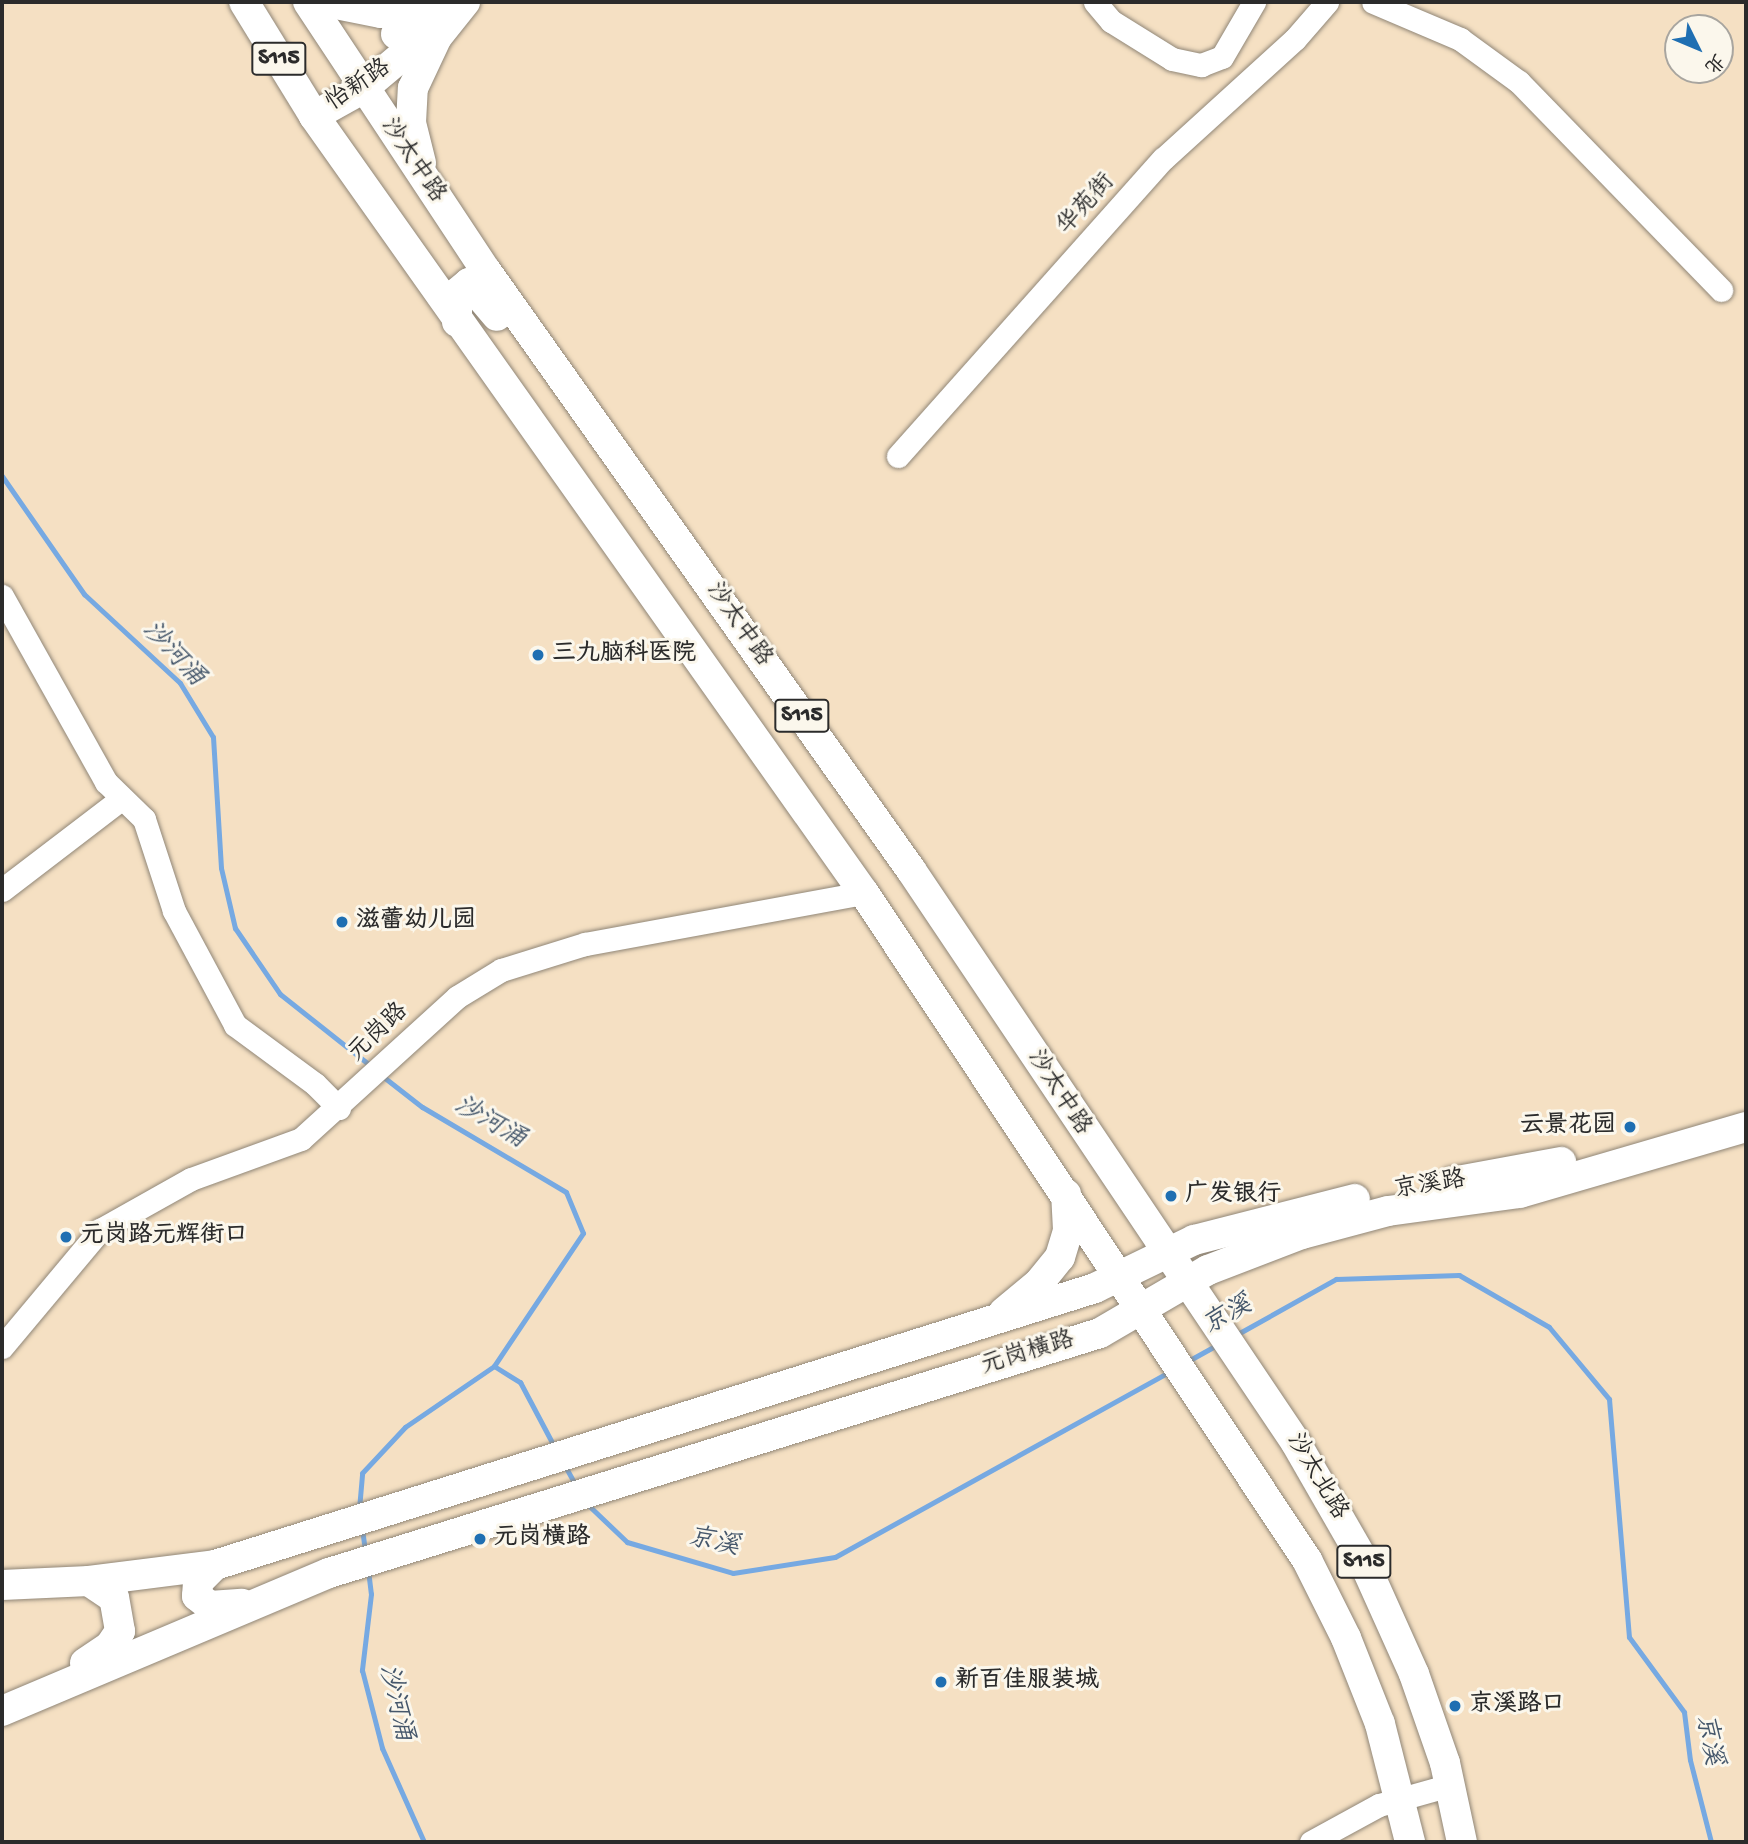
<!DOCTYPE html>
<html>
<head>
<meta charset="utf-8">
<style>
  body { margin:0 }
  #map { position:relative; width:1748px; height:1844px; overflow:hidden; background:#f5e0c3; font-family:"Gochi Hand","LXGW WenKai TC",sans-serif }
  div>[style] { position:absolute }
  .stream>* { height:5px; margin:-2.5px; padding:0 2.5px; transform-origin:2.5px; border-radius:2.5px; background:#76a9e2 }
  .roads { filter:drop-shadow(0 0 2px #908677) drop-shadow(0 0 2px #908677) }
  .minor>* { height:23px; margin:-11.5px; padding:0 11.5px; transform-origin:11.5px; border-radius:11.5px; background:#fff }
  .major>* { height:30px; margin:-15px; padding:0 15px; transform-origin:15px; border-radius:15px; background:#fff }
  .dots>* { width:19px; height:19px; translate:-50% -50%; box-sizing:border-box; border:4px solid #fbf7ec; border-radius:50% }
  span { translate:-50% -50%; white-space:nowrap; text-align:center; line-height:1.15; -webkit-text-stroke:6px #fbf7ec; paint-order:stroke }
  .shield-label span { padding:2px 5px; background:#fbf7ec; border:2px solid; border-radius:5px; -webkit-text-stroke-width:0 }
  .shield-label { font-size:23px; color:#2b2b2b; font-weight:700 }
  .street-label { font-size:24px; color:#2b2b2b }
  .poi-label { font-size:24px; color:#2b2b2b; font-weight:700 }
  .left { translate:0 -50%; text-align:left }
  .right { translate:-100% -50%; text-align:right }
  .water-label { font-size:26px; color:#45576b; font-style:italic }
  .frame { position:absolute; inset:0; border:4px solid #2b2b2b; pointer-events:none }
  .north { position:absolute; left:1664px; top:14px; width:70px; height:70px; box-sizing:border-box; background:#fbf7ec; border:2px solid #a8a59f; border-radius:50%; rotate:133deg; font-size:19px; font-weight:700; line-height:28px; text-align:center; color:#2b2b2b }
  .north::after { content:''; display:block; margin:auto; width:24px; height:32px; background:#1f6fb2; clip-path:polygon(50% 0,100% 100%,50% 72%,0 100%) }
</style>
</head>
<body>
<div id="map">
  <div class="stream">
    <div style="left:2px;top:476px;width:144px;rotate:55.2deg"></div>
    <div style="left:84px;top:594px;width:131px;rotate:42.8deg"></div>
    <div style="left:180px;top:683px;width:63px;rotate:58.6deg"></div>
    <div style="left:213px;top:737px;width:131px;rotate:86.5deg"></div>
    <div style="left:221px;top:868px;width:62px;rotate:76.9deg"></div>
    <div style="left:235px;top:928px;width:80px;rotate:55.7deg"></div>
    <div style="left:280px;top:994px;width:116px;rotate:38.4deg"></div>
    <div style="left:1234px;top:1336px;width:117px;rotate:-29.2deg"></div>
    <div style="left:1336px;top:1279px;width:123px;rotate:-1.9deg"></div>
    <div style="left:1459px;top:1275px;width:104px;rotate:30deg"></div>
    <div style="left:1549px;top:1327px;width:94px;rotate:50.2deg"></div>
    <div style="left:1609px;top:1399px;width:239px;rotate:85.2deg"></div>
    <div style="left:1629px;top:1637px;width:93px;rotate:53.7deg"></div>
    <div style="left:1684px;top:1712px;width:48px;rotate:82.9deg"></div>
    <div style="left:1690px;top:1760px;width:85px;rotate:75.6deg"></div>
    <div style="left:1188px;top:1361px;width:35px;rotate:-29deg"></div>
    <div style="left:494px;top:1366px;width:31px;rotate:32deg"></div>
    <div style="left:520px;top:1382px;width:75px;rotate:62.1deg"></div>
    <div style="left:565px;top:1466px;width:25px;rotate:61deg"></div>
    <div style="left:585px;top:1502px;width:58px;rotate:43.6deg"></div>
    <div style="left:627px;top:1542px;width:110px;rotate:16.3deg"></div>
    <div style="left:733px;top:1573px;width:103px;rotate:-8.9deg"></div>
    <div style="left:835px;top:1557px;width:383px;rotate:-29deg"></div>
    <div style="left:359px;top:1509px;width:36px;rotate:-85deg"></div>
    <div style="left:362px;top:1473px;width:63px;rotate:-46.9deg"></div>
    <div style="left:405px;top:1427px;width:108px;rotate:-34.4deg"></div>
    <div style="left:494px;top:1366px;width:160px;rotate:-56.2deg"></div>
    <div style="left:583px;top:1233px;width:44px;rotate:-112.5deg"></div>
    <div style="left:566px;top:1192px;width:167px;rotate:-149.4deg"></div>
    <div style="left:422px;top:1107px;width:52px;rotate:-142deg"></div>
    <div style="left:362px;top:1529px;width:21px;rotate:82deg"></div>
    <div style="left:368px;top:1570px;width:24px;rotate:83deg"></div>
    <div style="left:371px;top:1594px;width:77px;rotate:96.8deg"></div>
    <div style="left:362px;top:1670px;width:81px;rotate:75.6deg"></div>
    <div style="left:382px;top:1748px;width:103px;rotate:65.9deg"></div>
  </div>
  <div class="roads">
    <div class="minor">
      <div style="left:1095px;top:2px;width:25px;rotate:50deg"></div>
      <div style="left:1111px;top:21px;width:72px;rotate:31.9deg"></div>
      <div style="left:1172px;top:59px;width:30px;rotate:12deg"></div>
      <div style="left:1201px;top:65px;width:22px;rotate:-21deg"></div>
      <div style="left:1222px;top:57px;width:64px;rotate:-59.8deg"></div>
      <div style="left:1373px;top:2px;width:95px;rotate:23deg"></div>
      <div style="left:1460px;top:39px;width:73px;rotate:36.1deg"></div>
      <div style="left:1519px;top:82px;width:290px;rotate:45.8deg"></div>
      <div style="left:898px;top:456px;width:398px;rotate:-48.3deg"></div>
      <div style="left:1163px;top:159px;width:178px;rotate:-42.3deg"></div>
      <div style="left:1295px;top:39px;width:49px;rotate:-49.1deg"></div>
      <div style="left:2px;top:596px;width:213px;rotate:60.8deg"></div>
      <div style="left:106px;top:782px;width:53px;rotate:44.2deg"></div>
      <div style="left:144px;top:819px;width:97px;rotate:71.9deg"></div>
      <div style="left:174px;top:911px;width:129px;rotate:61.8deg"></div>
      <div style="left:235px;top:1025px;width:99px;rotate:36.4deg"></div>
      <div style="left:315px;top:1084px;width:34px;rotate:45deg"></div>
      <div style="left:2px;top:890px;width:150px;rotate:-37.4deg"></div>
      <div style="left:2px;top:1347px;width:153px;rotate:-50.1deg"></div>
      <div style="left:100px;top:1230px;width:104px;rotate:-29.3deg"></div>
      <div style="left:191px;top:1179px;width:117px;rotate:-20deg"></div>
      <div style="left:301px;top:1139px;width:211px;rotate:-42.3deg"></div>
      <div style="left:457px;top:997px;width:52px;rotate:-31.5deg"></div>
      <div style="left:501px;top:970px;width:88px;rotate:-17.2deg"></div>
      <div style="left:585px;top:944px;width:284px;rotate:-10.4deg"></div>
      <div style="left:1311px;top:1842px;width:77px;rotate:-28.6deg"></div>
      <div style="left:1379px;top:1805px;width:74px;rotate:-15.7deg"></div>
    </div>
    <div class="major">
      <div style="left:244px;top:2px;width:134px;rotate:58.4deg"></div>
      <div style="left:314px;top:116px;width:952px;rotate:54.71deg"></div>
      <div style="left:864px;top:893px;width:801px;rotate:56.41deg"></div>
      <div style="left:1307px;top:1560px;width:87px;rotate:63.4deg"></div>
      <div style="left:1346px;top:1638px;width:92px;rotate:68.4deg"></div>
      <div style="left:1380px;top:1724px;width:122px;rotate:75.7deg"></div>
      <div style="left:308px;top:2px;width:324px;rotate:56.5deg"></div>
      <div style="left:487px;top:272px;width:733px;rotate:54.66deg"></div>
      <div style="left:911px;top:870px;width:690px;rotate:56.1deg"></div>
      <div style="left:1296px;top:1443px;width:130px;rotate:60.1deg"></div>
      <div style="left:1361px;top:1556px;width:129px;rotate:65.8deg"></div>
      <div style="left:1414px;top:1674px;width:94px;rotate:70.8deg"></div>
      <div style="left:1445px;top:1763px;width:81px;rotate:77.9deg"></div>
      <div style="left:326px;top:2px;width:56px;rotate:11.3deg"></div>
      <div style="left:381px;top:13px;width:37px;rotate:-17deg"></div>
      <div style="left:396px;top:34px;width:50px;rotate:-40.1deg"></div>
      <div style="left:314px;top:116px;width:57px;rotate:-29.2deg"></div>
      <div style="left:364px;top:88px;width:93px;rotate:-40.2deg"></div>
      <div style="left:421px;top:163px;width:41px;rotate:-104deg"></div>
      <div style="left:411px;top:123px;width:35px;rotate:-87deg"></div>
      <div style="left:413px;top:88px;width:56px;rotate:-64.8deg"></div>
      <div style="left:437px;top:37px;width:45px;rotate:-51.3deg"></div>
      <div style="left:457px;top:322px;width:29px;rotate:-90deg"></div>
      <div style="left:457px;top:293px;width:16px;rotate:-40deg"></div>
      <div style="left:469px;top:283px;width:43px;rotate:49.7deg"></div>
      <div style="left:1452px;top:1182px;width:111px;rotate:-10.4deg"></div>
      <div style="left:1004px;top:1312px;width:45px;rotate:-39.6deg"></div>
      <div style="left:1039px;top:1283px;width:33px;rotate:-51deg"></div>
      <div style="left:1060px;top:1257px;width:28px;rotate:-73deg"></div>
      <div style="left:1068px;top:1230px;width:36px;rotate:-93deg"></div>
      <div style="left:215px;top:1565px;width:24px;rotate:135deg"></div>
      <div style="left:198px;top:1582px;width:14px;rotate:94deg"></div>
      <div style="left:197px;top:1596px;width:16px;rotate:38deg"></div>
      <div style="left:210px;top:1606px;width:32px;rotate:-4deg"></div>
      <div style="left:2px;top:1585px;width:87px;rotate:-2.6deg"></div>
      <div style="left:89px;top:1581px;width:127px;rotate:-7.2deg"></div>
      <div style="left:215px;top:1565px;width:923px;rotate:-17.47deg"></div>
      <div style="left:1095px;top:1288px;width:110px;rotate:-25.9deg"></div>
      <div style="left:1194px;top:1240px;width:166px;rotate:-14.3deg"></div>
      <div style="left:85px;top:1663px;width:30px;rotate:-34deg"></div>
      <div style="left:110px;top:1646px;width:18px;rotate:-56deg"></div>
      <div style="left:120px;top:1631px;width:34px;rotate:-100deg"></div>
      <div style="left:114px;top:1598px;width:30px;rotate:-146deg"></div>
      <div style="left:2px;top:1711px;width:355px;rotate:-22.9deg"></div>
      <div style="left:329px;top:1573px;width:807px;rotate:-17.29deg"></div>
      <div style="left:1100px;top:1333px;width:125px;rotate:-30.3deg"></div>
      <div style="left:1208px;top:1270px;width:101px;rotate:-21deg"></div>
      <div style="left:1302px;top:1234px;width:89px;rotate:-15deg"></div>
      <div style="left:1388px;top:1211px;width:133px;rotate:-7.8deg"></div>
      <div style="left:1520px;top:1193px;width:235px;rotate:-16.3deg"></div>
    </div>
  </div>
  <div class="dots">
    <div style="left:538px;top:655px;background:#1f6fb2"></div>
    <div style="left:342px;top:922px;background:#1f6fb2"></div>
    <div style="left:1630px;top:1127px;background:#1f6fb2"></div>
    <div style="left:1171px;top:1196px;background:#1f6fb2"></div>
    <div style="left:66px;top:1237px;background:#1f6fb2"></div>
    <div style="left:480px;top:1539px;background:#1f6fb2"></div>
    <div style="left:941px;top:1682px;background:#1f6fb2"></div>
    <div style="left:1455px;top:1706px;background:#1f6fb2"></div>
  </div>
  <div class="shield-label">
    <span style="left:279px;top:59px">S115</span>
    <span style="left:802px;top:716px">S115</span>
    <span style="left:1364px;top:1562px">S115</span>
  </div>
  <div class="street-label">
    <span style="left:359px;top:86px;rotate:-34deg">怡新路</span>
    <span style="left:412px;top:161px;rotate:56deg">沙太中路</span>
    <span style="left:1087px;top:205px;rotate:-48deg">华苑街</span>
    <span style="left:738px;top:625px;rotate:55deg">沙太中路</span>
    <span style="left:379px;top:1033px;rotate:-44deg">元岗路</span>
    <span style="left:1058px;top:1093px;rotate:57deg">沙太中路</span>
    <span style="left:1430px;top:1186px;rotate:-9deg">京溪路</span>
    <span style="left:1028px;top:1354px;rotate:-17deg">元岗横路</span>
    <span style="left:1316px;top:1477px;rotate:59deg">沙太北路</span>
  </div>
  <div class="poi-label">
    <span class="left" style="left:552px;top:655px">三九脑科医院</span>
    <span class="left" style="left:356px;top:922px">滋蕾幼儿园</span>
    <span class="right" style="left:1616px;top:1127px">云景花园</span>
    <span class="left" style="left:1185px;top:1196px">广发银行</span>
    <span class="left" style="left:80px;top:1237px">元岗路元辉街口</span>
    <span class="left" style="left:494px;top:1539px">元岗横路</span>
    <span class="left" style="left:955px;top:1682px">新百佳服装城</span>
    <span class="left" style="left:1469px;top:1706px">京溪路口</span>
  </div>
  <div class="water-label">
    <span style="left:172px;top:655px;rotate:47deg">沙河涌</span>
    <span style="left:489px;top:1124px;rotate:30deg">沙河涌</span>
    <span style="left:1228px;top:1317px;rotate:-29deg">京溪</span>
    <span style="left:713px;top:1544px;rotate:12deg">京溪</span>
    <span style="left:394px;top:1703px;rotate:77deg">沙河涌</span>
    <span style="left:1707px;top:1740px;rotate:79deg">京溪</span>
  </div>
  <div class="frame"></div>
  <div class="north">北</div>
</div>
</body>
</html>
